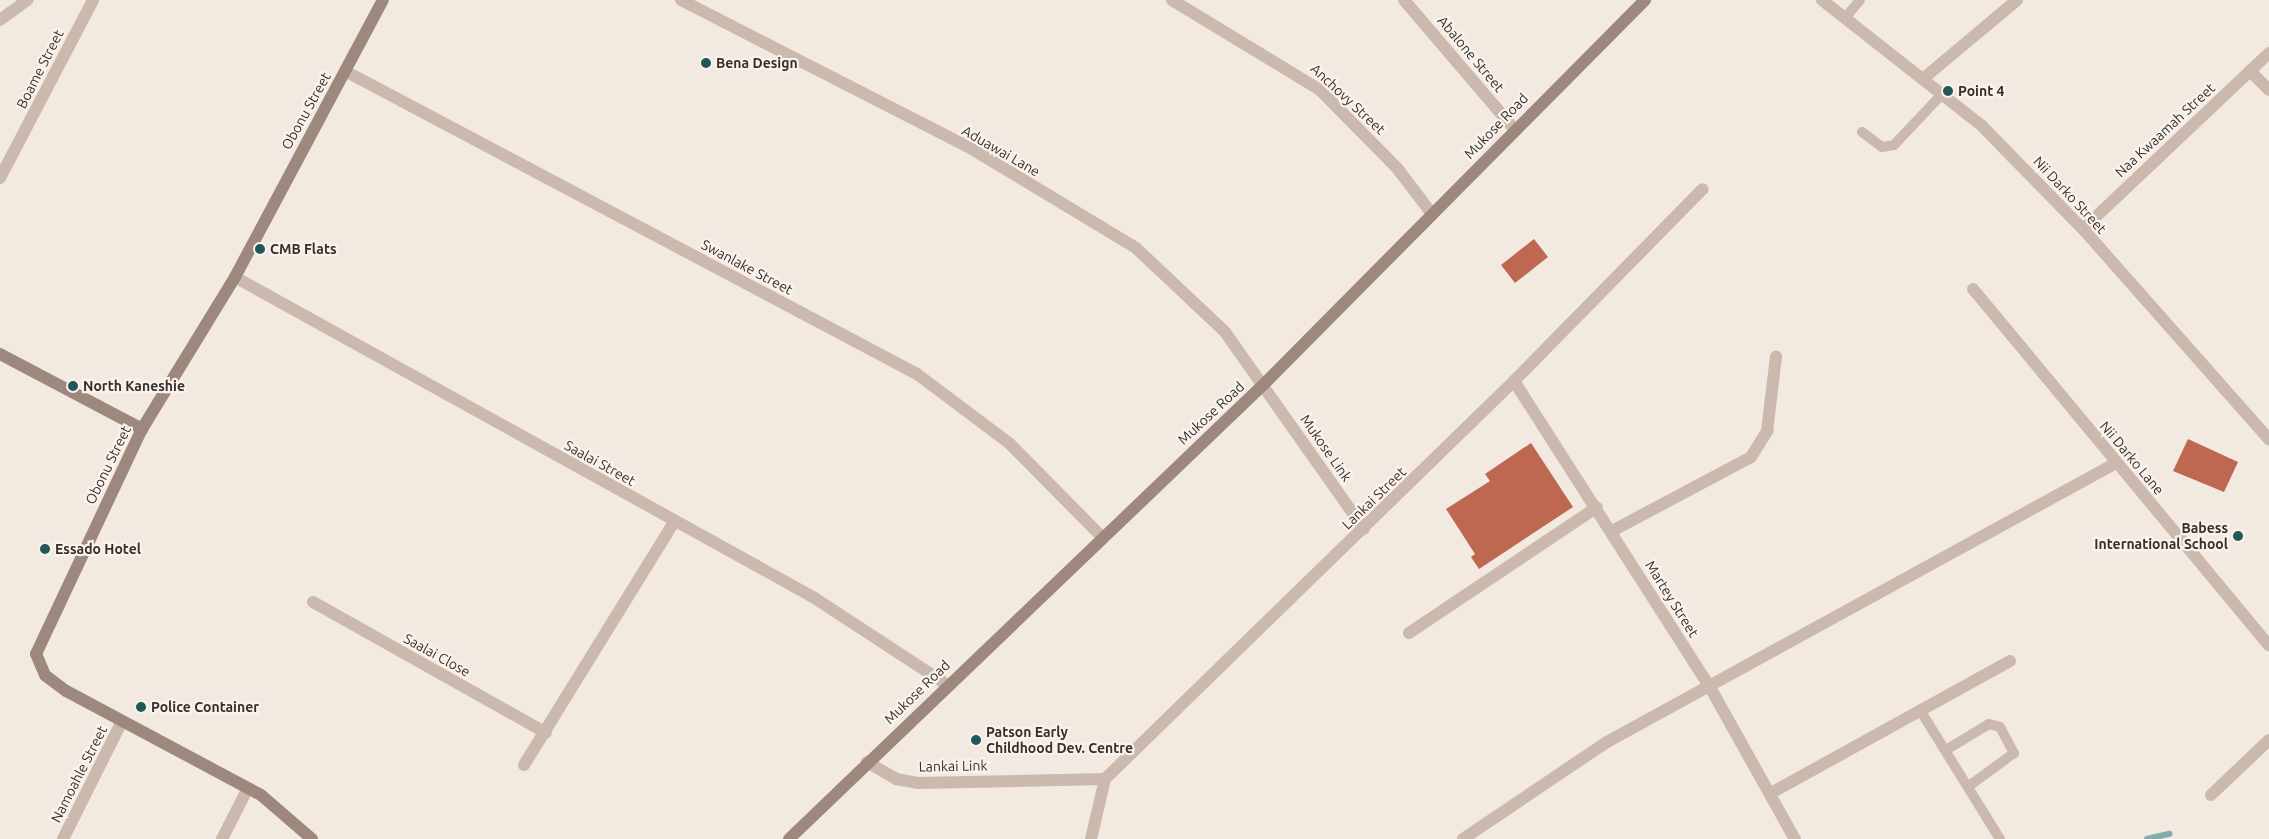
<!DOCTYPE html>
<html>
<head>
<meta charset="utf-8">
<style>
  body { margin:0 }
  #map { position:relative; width:2269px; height:839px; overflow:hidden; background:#f2e9e0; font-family:Ubuntu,sans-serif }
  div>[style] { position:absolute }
  .stream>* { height:5.5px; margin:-2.75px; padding:0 2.75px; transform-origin:2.75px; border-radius:2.75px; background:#81adae }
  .building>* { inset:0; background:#bf6851 }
  .lane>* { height:10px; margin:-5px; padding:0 5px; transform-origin:5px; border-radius:5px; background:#cab9ac }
  .street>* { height:12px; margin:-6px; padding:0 6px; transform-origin:6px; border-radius:6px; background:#cab9ac }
  .secondary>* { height:12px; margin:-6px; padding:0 6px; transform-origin:6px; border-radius:6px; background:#9e887e }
  .dots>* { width:14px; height:14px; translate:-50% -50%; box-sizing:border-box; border:2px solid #faf3ed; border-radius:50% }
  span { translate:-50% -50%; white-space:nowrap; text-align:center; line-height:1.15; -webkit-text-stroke:4.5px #faf3ed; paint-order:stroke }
  .street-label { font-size:14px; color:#382f2b }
  .poi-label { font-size:14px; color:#382f2b; font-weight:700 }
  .left { translate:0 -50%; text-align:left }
  .right { translate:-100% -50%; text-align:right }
</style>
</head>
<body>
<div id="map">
  <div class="stream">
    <div style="left:2147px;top:839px;width:23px;rotate:-13deg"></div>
  </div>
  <div class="building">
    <div style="clip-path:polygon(1534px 239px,1548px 257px,1515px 283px,1501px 265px)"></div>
    <div style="clip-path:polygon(2188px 439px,2238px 462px,2224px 492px,2173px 471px)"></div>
    <div style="clip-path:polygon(1531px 443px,1573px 507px,1479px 569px,1471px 557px,1475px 554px,1446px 509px,1490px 481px,1485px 474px)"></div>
  </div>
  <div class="lane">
    <div style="left:1845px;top:18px;width:23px;rotate:-50deg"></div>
    <div style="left:1862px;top:132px;width:25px;rotate:37deg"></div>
    <div style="left:1882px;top:147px;width:12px;rotate:-9deg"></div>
    <div style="left:1894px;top:145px;width:71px;rotate:-46.7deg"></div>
    <div style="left:1920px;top:710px;width:152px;rotate:58.2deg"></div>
    <div style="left:1946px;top:750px;width:50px;rotate:-31.2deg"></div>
    <div style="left:1989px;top:724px;width:11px;rotate:15deg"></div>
    <div style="left:2000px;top:727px;width:30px;rotate:62deg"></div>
    <div style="left:2014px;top:753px;width:56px;rotate:143.7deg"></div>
  </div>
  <div class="street">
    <div style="left:681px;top:0;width:327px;rotate:27.1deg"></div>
    <div style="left:972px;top:149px;width:192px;rotate:31.1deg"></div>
    <div style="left:1136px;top:248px;width:122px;rotate:43.3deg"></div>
    <div style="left:1225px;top:332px;width:241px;rotate:54.8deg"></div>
    <div style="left:1172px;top:0;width:173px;rotate:31.3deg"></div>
    <div style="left:1320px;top:90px;width:110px;rotate:45.4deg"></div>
    <div style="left:1397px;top:168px;width:58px;rotate:52.7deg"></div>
    <div style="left:1404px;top:0;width:170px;rotate:49.5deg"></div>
    <div style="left:1822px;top:0;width:204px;rotate:38.2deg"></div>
    <div style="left:1982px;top:126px;width:144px;rotate:45.6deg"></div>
    <div style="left:2083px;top:229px;width:281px;rotate:48.5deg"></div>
    <div style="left:0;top:20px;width:34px;rotate:-36deg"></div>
    <div style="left:345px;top:71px;width:647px;rotate:27.91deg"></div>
    <div style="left:917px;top:374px;width:115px;rotate:36.9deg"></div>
    <div style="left:1009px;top:443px;width:131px;rotate:45.3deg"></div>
    <div style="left:2250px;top:71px;width:27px;rotate:45deg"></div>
    <div style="left:1925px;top:77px;width:120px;rotate:-39.9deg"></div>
    <div style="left:0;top:178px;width:201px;rotate:-62.4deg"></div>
    <div style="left:2083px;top:229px;width:256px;rotate:-43.4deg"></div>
    <div style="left:235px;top:277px;width:661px;rotate:28.97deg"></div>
    <div style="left:813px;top:597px;width:159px;rotate:33.2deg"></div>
    <div style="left:1973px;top:289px;width:463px;rotate:50.3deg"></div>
    <div style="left:1514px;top:381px;width:366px;rotate:57.4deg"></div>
    <div style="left:1711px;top:689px;width:172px;rotate:60.8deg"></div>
    <div style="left:1612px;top:531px;width:157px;rotate:-28deg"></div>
    <div style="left:1751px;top:457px;width:31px;rotate:-58deg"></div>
    <div style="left:1767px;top:431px;width:75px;rotate:-83.1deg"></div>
    <div style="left:313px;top:602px;width:267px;rotate:29.3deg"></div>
    <div style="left:1409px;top:633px;width:226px;rotate:-33.8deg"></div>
    <div style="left:867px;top:762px;width:34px;rotate:30deg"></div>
    <div style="left:896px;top:779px;width:22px;rotate:10deg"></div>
    <div style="left:918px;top:783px;width:187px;rotate:-1.2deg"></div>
    <div style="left:524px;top:765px;width:286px;rotate:-58.3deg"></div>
    <div style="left:1771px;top:793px;width:273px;rotate:-28.9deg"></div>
    <div style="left:2211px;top:795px;width:80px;rotate:-43.5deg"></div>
    <div style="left:63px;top:839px;width:130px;rotate:-63.4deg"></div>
    <div style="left:222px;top:839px;width:57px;rotate:-63deg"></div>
    <div style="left:1091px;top:839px;width:62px;rotate:-76.9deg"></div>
    <div style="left:1105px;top:779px;width:571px;rotate:-44.22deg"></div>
    <div style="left:1514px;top:381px;width:269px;rotate:-45.5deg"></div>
    <div style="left:1463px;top:839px;width:174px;rotate:-34deg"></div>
    <div style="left:1607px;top:742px;width:580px;rotate:-28.73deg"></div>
  </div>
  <div class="secondary">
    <div style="left:0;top:354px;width:161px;rotate:27.8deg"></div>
    <div style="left:312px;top:839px;width:67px;rotate:-139.2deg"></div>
    <div style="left:261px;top:795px;width:221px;rotate:-151.9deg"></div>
    <div style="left:66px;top:691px;width:26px;rotate:-143deg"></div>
    <div style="left:45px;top:675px;width:23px;rotate:-113deg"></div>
    <div style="left:36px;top:654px;width:249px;rotate:-64.8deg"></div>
    <div style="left:142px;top:429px;width:178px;rotate:-58.5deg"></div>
    <div style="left:235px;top:277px;width:314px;rotate:-61.9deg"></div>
    <div style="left:789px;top:839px;width:658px;rotate:-43.77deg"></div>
    <div style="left:1264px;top:384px;width:541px;rotate:-45.22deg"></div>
  </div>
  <div class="dots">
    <div style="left:706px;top:63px;background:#225658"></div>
    <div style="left:1948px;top:91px;background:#225658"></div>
    <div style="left:260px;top:249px;background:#225658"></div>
    <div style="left:73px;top:386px;background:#225658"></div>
    <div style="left:2238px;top:536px;background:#225658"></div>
    <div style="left:45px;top:549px;background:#225658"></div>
    <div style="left:141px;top:707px;background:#225658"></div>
    <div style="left:976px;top:740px;background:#225658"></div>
  </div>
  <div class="street-label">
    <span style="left:1471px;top:54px;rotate:50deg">Abalone Street</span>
    <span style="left:40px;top:69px;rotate:-63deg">Boame Street</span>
    <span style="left:1348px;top:99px;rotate:43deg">Anchovy Street</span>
    <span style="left:306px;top:111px;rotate:-61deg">Obonu Street</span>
    <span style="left:1496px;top:126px;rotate:-46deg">Mukose Road</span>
    <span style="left:2165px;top:130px;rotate:-43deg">Naa Kwaamah Street</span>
    <span style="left:1001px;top:151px;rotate:30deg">Aduawai Lane</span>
    <span style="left:2070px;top:195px;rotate:47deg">Nii Darko Street</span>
    <span style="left:747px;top:267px;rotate:28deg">Swanlake Street</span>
    <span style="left:1211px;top:413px;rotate:-43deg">Mukose Road</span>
    <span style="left:1326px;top:448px;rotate:55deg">Mukose Link</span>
    <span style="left:2132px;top:458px;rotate:50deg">Nii Darko Lane</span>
    <span style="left:600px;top:463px;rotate:29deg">Saalai Street</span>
    <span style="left:108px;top:465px;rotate:-64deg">Obonu Street</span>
    <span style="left:1374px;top:498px;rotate:-44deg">Lankai Street</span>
    <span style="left:1672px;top:599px;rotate:58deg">Martey Street</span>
    <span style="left:437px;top:655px;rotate:29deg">Saalai Close</span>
    <span style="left:917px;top:692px;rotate:-44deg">Mukose Road</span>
    <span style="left:953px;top:766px;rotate:-1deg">Lankai Link</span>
    <span style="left:79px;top:774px;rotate:-63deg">Namoahle Street</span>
  </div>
  <div class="poi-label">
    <span class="left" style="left:716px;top:63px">Bena Design</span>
    <span class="left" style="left:1958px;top:91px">Point 4</span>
    <span class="left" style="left:270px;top:249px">CMB Flats</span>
    <span class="left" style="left:83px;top:386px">North Kaneshie</span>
    <span class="right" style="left:2228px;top:536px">Babess<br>International School</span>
    <span class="left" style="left:55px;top:549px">Essado Hotel</span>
    <span class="left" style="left:151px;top:707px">Police Container</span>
    <span class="left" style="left:986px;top:740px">Patson Early<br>Childhood Dev. Centre</span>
  </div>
</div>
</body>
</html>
